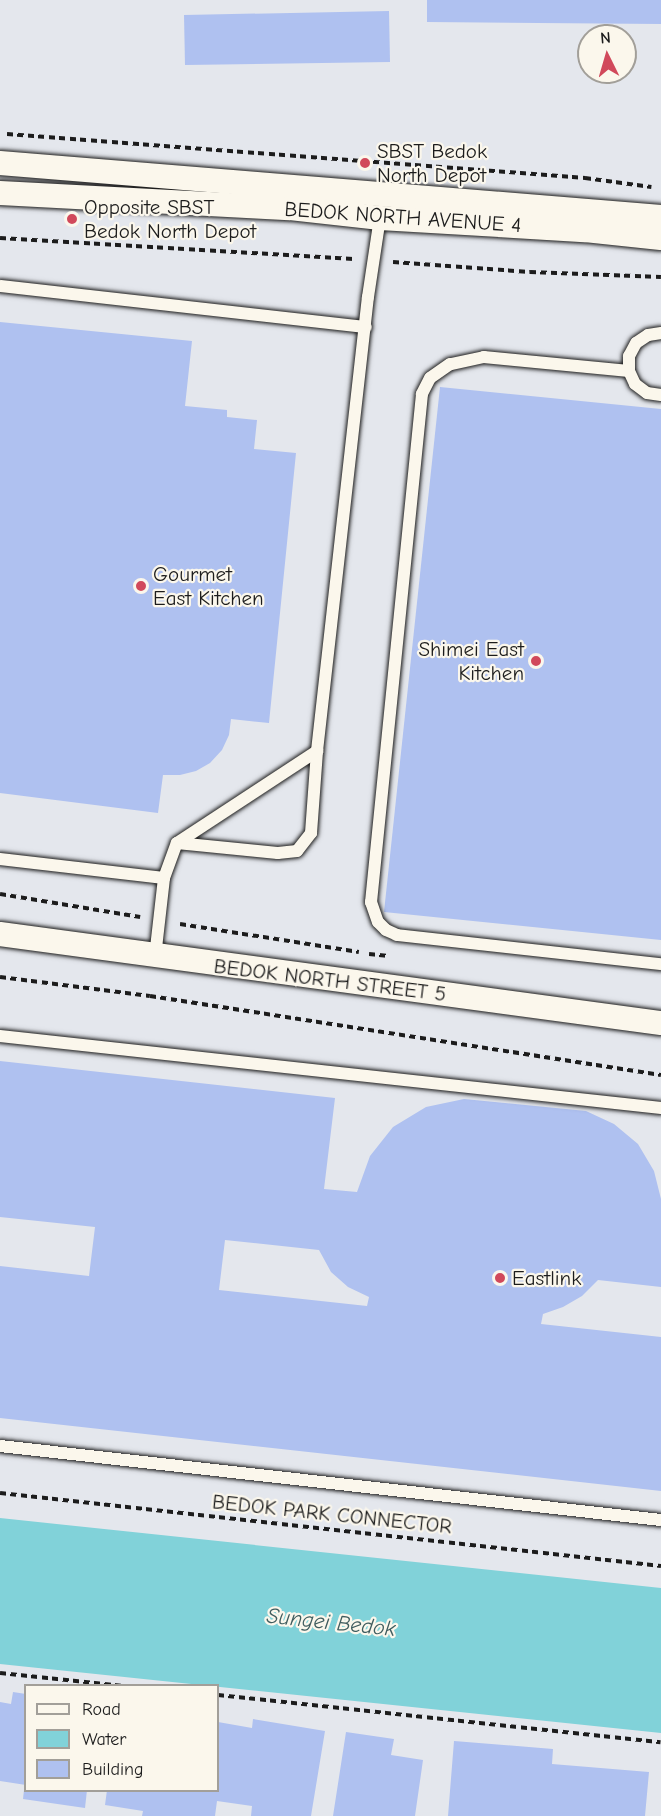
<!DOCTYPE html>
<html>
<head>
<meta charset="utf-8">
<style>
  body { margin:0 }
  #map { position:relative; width:661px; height:1816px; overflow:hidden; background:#e4e7ed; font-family:"Comic Neue",sans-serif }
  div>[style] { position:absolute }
  .water>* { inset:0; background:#81d2d9 }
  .building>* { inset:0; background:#afc1f0 }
  .path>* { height:4px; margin-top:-2px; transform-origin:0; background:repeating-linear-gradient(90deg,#1c1c1c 0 6px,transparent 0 10.5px) }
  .roads { filter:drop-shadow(0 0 2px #1c1c1c) drop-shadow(0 0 2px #1c1c1c) }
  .lane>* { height:12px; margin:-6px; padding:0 6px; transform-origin:6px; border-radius:6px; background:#fbf7ec }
  .street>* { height:24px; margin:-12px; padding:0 12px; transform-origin:12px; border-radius:12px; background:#fbf7ec }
  .dots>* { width:16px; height:16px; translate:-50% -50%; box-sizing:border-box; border:3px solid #fbf7ec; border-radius:50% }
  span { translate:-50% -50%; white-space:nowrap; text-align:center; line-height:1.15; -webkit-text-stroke:4.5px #fbf7ec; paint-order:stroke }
  .poi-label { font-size:21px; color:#1c1c1c }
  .left { translate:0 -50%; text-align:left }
  .right { translate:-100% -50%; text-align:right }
  .street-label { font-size:21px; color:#1c1c1c }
  .water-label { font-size:22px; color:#3f5c5e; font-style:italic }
  .legend { position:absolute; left:24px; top:1684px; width:195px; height:108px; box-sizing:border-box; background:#fbf7ec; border:2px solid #a29f99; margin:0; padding:8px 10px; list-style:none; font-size:18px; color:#1c1c1c }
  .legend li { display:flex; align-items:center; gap:12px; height:30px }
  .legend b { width:30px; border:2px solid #a29f99 }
  .north { position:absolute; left:577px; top:24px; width:60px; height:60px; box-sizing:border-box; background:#fbf7ec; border:2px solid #a29f99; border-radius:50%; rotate:355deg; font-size:16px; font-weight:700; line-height:24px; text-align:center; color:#1c1c1c }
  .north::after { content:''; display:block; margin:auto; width:21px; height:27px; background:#d1495b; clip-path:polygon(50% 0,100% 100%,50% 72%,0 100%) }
</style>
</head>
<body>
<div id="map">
  <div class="water">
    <div style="clip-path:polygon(0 1518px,661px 1588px,661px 1733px,0 1664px)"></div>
  </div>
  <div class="building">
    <div style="clip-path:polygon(427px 0,661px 0,661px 24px,427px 22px)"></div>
    <div style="clip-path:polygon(389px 11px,390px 62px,185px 65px,184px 15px)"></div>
    <div style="clip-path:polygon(0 322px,192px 341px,185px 406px,227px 410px,227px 417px,257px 420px,254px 449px,296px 453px,269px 723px,231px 719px,229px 735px,222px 750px,210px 763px,196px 771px,180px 775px,163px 775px,158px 813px,0 793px)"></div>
    <div style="clip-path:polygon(440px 387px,661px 409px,661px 940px,384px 912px)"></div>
    <div style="clip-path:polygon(evenodd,0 1061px,335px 1098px,324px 1189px,357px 1192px,370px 1156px,393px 1127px,426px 1107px,464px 1099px,586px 1111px,614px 1124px,638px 1144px,654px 1171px,661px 1199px,661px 1287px,598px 1280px,582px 1296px,563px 1307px,543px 1314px,541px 1324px,661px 1337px,661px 1491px,0 1418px,0 1266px,89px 1276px,95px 1227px,0 1217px,0 1061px,225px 1240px,319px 1250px,331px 1272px,348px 1287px,369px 1297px,367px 1306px,219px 1290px,225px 1240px)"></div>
    <div style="clip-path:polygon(13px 1692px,26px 1694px,26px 1785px,0 1781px,0 1702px,11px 1704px)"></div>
    <div style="clip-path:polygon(253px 1719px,325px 1731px,311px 1816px,251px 1816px,252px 1806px,217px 1801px,215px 1816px,142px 1816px,143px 1811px,105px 1805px,107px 1790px,218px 1790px,218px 1722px,252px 1728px)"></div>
    <div style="clip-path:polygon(346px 1732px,394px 1739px,391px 1755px,423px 1760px,415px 1816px,333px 1816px)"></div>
    <div style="clip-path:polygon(454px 1741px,553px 1749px,552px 1764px,649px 1772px,645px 1816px,448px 1816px)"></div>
    <div style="clip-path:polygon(24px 1790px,87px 1790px,85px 1808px,23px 1799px)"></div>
  </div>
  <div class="path">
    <div style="left:7px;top:134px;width:580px;rotate:4.35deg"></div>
    <div style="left:585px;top:178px;width:67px;rotate:7.8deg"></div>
    <div style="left:0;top:238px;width:354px;rotate:3.4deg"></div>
    <div style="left:393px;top:262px;width:137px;rotate:4.2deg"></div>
    <div style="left:530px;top:272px;width:131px;rotate:2.2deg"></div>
    <div style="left:0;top:894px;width:142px;rotate:9.3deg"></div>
    <div style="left:180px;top:924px;width:181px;rotate:8.9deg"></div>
    <div style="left:369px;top:954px;width:20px;rotate:6deg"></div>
    <div style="left:0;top:977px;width:151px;rotate:7.2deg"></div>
    <div style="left:150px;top:996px;width:517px;rotate:8.79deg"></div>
    <div style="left:0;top:1493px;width:665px;rotate:6.3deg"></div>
    <div style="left:0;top:1673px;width:124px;rotate:6deg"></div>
    <div style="left:218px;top:1695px;width:445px;rotate:6.1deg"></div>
  </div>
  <div class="roads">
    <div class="lane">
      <div style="left:0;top:286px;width:368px;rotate:6.4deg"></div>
      <div style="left:661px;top:333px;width:13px;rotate:171deg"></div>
      <div style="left:648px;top:335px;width:14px;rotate:146deg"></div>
      <div style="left:636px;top:343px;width:15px;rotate:118deg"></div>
      <div style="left:629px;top:356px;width:15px;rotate:90deg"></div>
      <div style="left:629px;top:371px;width:14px;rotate:65deg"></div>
      <div style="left:635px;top:384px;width:15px;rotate:37deg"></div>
      <div style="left:647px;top:393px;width:14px;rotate:8deg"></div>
      <div style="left:629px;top:371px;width:146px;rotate:-174.5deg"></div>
      <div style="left:484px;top:357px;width:35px;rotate:168deg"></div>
      <div style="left:450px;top:364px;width:24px;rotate:145deg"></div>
      <div style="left:430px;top:378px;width:18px;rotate:117deg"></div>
      <div style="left:422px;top:394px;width:511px;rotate:95.73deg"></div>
      <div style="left:371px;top:902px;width:21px;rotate:71deg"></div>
      <div style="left:378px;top:922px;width:11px;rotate:45deg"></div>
      <div style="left:386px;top:930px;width:12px;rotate:24deg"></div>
      <div style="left:397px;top:935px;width:266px;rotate:6.3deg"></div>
      <div style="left:177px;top:843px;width:101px;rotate:5.7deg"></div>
      <div style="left:278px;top:853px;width:19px;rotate:-6deg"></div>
      <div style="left:297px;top:851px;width:23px;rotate:-52deg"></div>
      <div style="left:311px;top:833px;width:82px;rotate:-85.8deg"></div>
      <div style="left:317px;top:751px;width:457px;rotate:-83.6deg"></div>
      <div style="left:368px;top:297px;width:80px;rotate:-81.4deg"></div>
      <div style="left:0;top:859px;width:165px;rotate:6.6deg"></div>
      <div style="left:155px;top:957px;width:80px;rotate:-83.5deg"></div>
      <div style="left:164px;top:878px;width:37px;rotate:-70deg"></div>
      <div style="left:177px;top:843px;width:168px;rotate:-33.3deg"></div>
      <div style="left:0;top:1036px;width:665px;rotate:6.22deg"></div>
      <div style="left:0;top:1446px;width:665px;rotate:6.39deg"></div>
    </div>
    <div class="street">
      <div style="left:0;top:163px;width:663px;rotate:4.67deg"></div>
      <div style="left:0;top:193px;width:290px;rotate:3deg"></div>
      <div style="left:290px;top:208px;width:91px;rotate:6.3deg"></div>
      <div style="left:380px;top:218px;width:205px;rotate:3.4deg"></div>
      <div style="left:585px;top:230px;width:76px;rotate:6deg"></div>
      <div style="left:0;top:934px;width:667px;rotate:7.67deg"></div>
    </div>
  </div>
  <div class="dots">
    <div style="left:365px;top:163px;background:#d1495b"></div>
    <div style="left:72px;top:219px;background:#d1495b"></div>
    <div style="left:141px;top:586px;background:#d1495b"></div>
    <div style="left:536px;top:661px;background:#d1495b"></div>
    <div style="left:500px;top:1278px;background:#d1495b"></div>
  </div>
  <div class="poi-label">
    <span class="left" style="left:377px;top:163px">SBST Bedok<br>North Depot</span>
    <span class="left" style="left:84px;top:219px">Opposite SBST<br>Bedok North Depot</span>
    <span class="left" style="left:153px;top:586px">Gourmet<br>East Kitchen</span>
    <span class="right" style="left:524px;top:661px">Shimei East<br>Kitchen</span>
    <span class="left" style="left:512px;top:1278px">Eastlink</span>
  </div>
  <div class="street-label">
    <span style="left:403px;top:217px;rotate:4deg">BEDOK NORTH AVENUE 4</span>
    <span style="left:330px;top:980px;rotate:7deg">BEDOK NORTH STREET 5</span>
    <span style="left:332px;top:1514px;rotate:6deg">BEDOK PARK CONNECTOR</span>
  </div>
  <div class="water-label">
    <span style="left:331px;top:1623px;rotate:6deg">Sungei Bedok</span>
  </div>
  <ul class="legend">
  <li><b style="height:8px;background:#fbf7ec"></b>Road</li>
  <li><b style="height:16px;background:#81d2d9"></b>Water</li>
  <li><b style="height:16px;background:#afc1f0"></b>Building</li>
  </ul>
  <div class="north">N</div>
</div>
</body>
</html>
